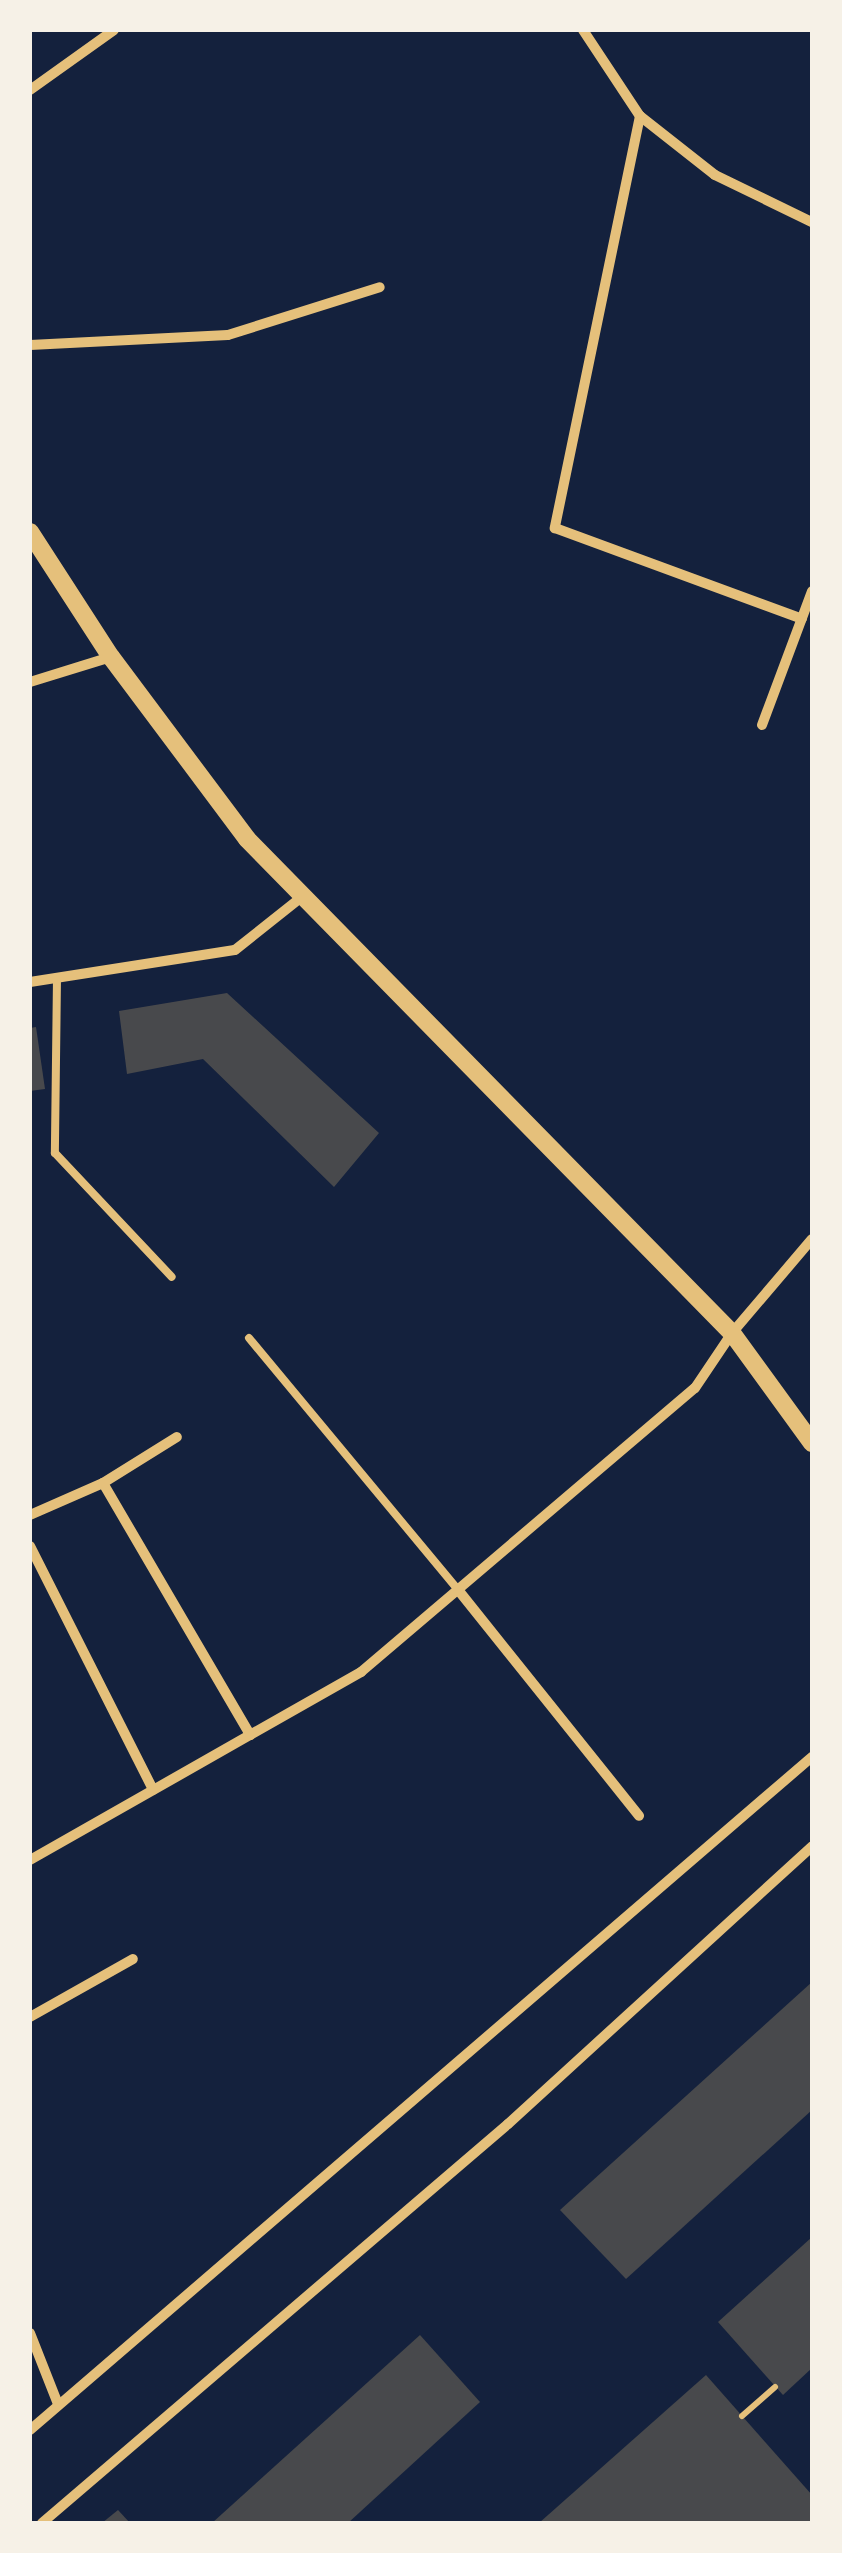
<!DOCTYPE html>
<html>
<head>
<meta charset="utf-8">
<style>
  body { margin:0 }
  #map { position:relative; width:842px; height:2553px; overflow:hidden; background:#14213d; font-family:Quicksand,sans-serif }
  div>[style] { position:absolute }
  .building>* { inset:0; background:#48494c }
  .path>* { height:6px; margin:-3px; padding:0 3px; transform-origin:3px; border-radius:3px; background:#e5c07b }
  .service>* { height:8px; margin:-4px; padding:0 4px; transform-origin:4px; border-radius:4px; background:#e5c07b }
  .minor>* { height:10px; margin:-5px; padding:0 5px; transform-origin:5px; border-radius:5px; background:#e5c07b }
  .tertiary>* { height:18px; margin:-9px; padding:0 9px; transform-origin:9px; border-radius:9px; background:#e5c07b }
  span { translate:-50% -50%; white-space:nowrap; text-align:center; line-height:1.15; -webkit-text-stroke:10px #f6f1e7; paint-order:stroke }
  .frame { position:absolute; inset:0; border:32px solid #f6f1e7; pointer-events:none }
</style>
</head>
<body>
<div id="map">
  <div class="building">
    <div style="clip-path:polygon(227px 993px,379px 1133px,334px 1187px,203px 1059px,127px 1074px,119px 1011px)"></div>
    <div style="clip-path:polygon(36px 1027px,45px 1089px,30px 1091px,30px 1028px)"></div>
    <div style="clip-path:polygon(812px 1982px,812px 2110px,626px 2279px,560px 2210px)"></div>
    <div style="clip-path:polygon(812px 2237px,812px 2368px,783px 2395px,718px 2322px)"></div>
    <div style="clip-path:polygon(420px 2335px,480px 2402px,348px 2523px,212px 2523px)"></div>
    <div style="clip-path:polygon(706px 2375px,812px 2495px,812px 2523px,539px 2523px)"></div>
    <div style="clip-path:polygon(118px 2510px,130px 2523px,102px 2523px)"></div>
  </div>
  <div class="path">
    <div style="left:742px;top:2416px;width:44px;rotate:-41.3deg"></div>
  </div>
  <div class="service">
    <div style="left:57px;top:978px;width:175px;rotate:90.7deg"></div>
    <div style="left:55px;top:1153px;width:170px;rotate:46.7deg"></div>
    <div style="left:249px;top:1338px;width:329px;rotate:50.3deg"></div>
  </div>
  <div class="minor">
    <div style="left:583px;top:30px;width:103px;rotate:56.5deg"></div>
    <div style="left:640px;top:116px;width:95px;rotate:38.2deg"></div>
    <div style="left:715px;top:175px;width:108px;rotate:25.9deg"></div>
    <div style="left:30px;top:90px;width:103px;rotate:-35.5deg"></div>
    <div style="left:640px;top:116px;width:421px;rotate:101.7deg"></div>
    <div style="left:555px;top:528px;width:263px;rotate:20.2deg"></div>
    <div style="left:30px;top:345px;width:198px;rotate:-2.9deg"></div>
    <div style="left:228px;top:335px;width:159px;rotate:-17.5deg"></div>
    <div style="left:30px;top:682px;width:85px;rotate:-17.2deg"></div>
    <div style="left:762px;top:725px;width:143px;rotate:-69.5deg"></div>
    <div style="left:30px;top:982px;width:207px;rotate:-8.9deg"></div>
    <div style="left:235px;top:950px;width:87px;rotate:-38.5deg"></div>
    <div style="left:103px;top:1483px;width:292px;rotate:59.7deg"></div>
    <div style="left:30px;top:1515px;width:80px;rotate:-23.7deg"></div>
    <div style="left:103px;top:1483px;width:87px;rotate:-31.9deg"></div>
    <div style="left:30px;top:1546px;width:273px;rotate:63.2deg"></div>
    <div style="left:459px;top:1591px;width:288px;rotate:51.3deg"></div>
    <div style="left:30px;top:1860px;width:381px;rotate:-29.6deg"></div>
    <div style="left:361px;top:1672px;width:438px;rotate:-40.4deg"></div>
    <div style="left:695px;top:1388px;width:66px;rotate:-56.1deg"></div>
    <div style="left:732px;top:1333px;width:123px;rotate:-49.6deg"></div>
    <div style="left:30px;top:2017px;width:118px;rotate:-29.4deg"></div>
    <div style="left:30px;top:2333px;width:76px;rotate:68.5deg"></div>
    <div style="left:30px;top:2430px;width:1032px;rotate:-40.72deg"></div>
    <div style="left:42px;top:2523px;width:613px;rotate:-40.57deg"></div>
    <div style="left:508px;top:2124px;width:412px;rotate:-42.4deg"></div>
  </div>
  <div class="tertiary">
    <div style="left:30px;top:532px;width:149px;rotate:57.1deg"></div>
    <div style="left:111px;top:657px;width:227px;rotate:53.2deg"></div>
    <div style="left:247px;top:839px;width:692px;rotate:45.53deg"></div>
    <div style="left:732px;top:1333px;width:136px;rotate:54deg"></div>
  </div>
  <div class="frame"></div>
</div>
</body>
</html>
